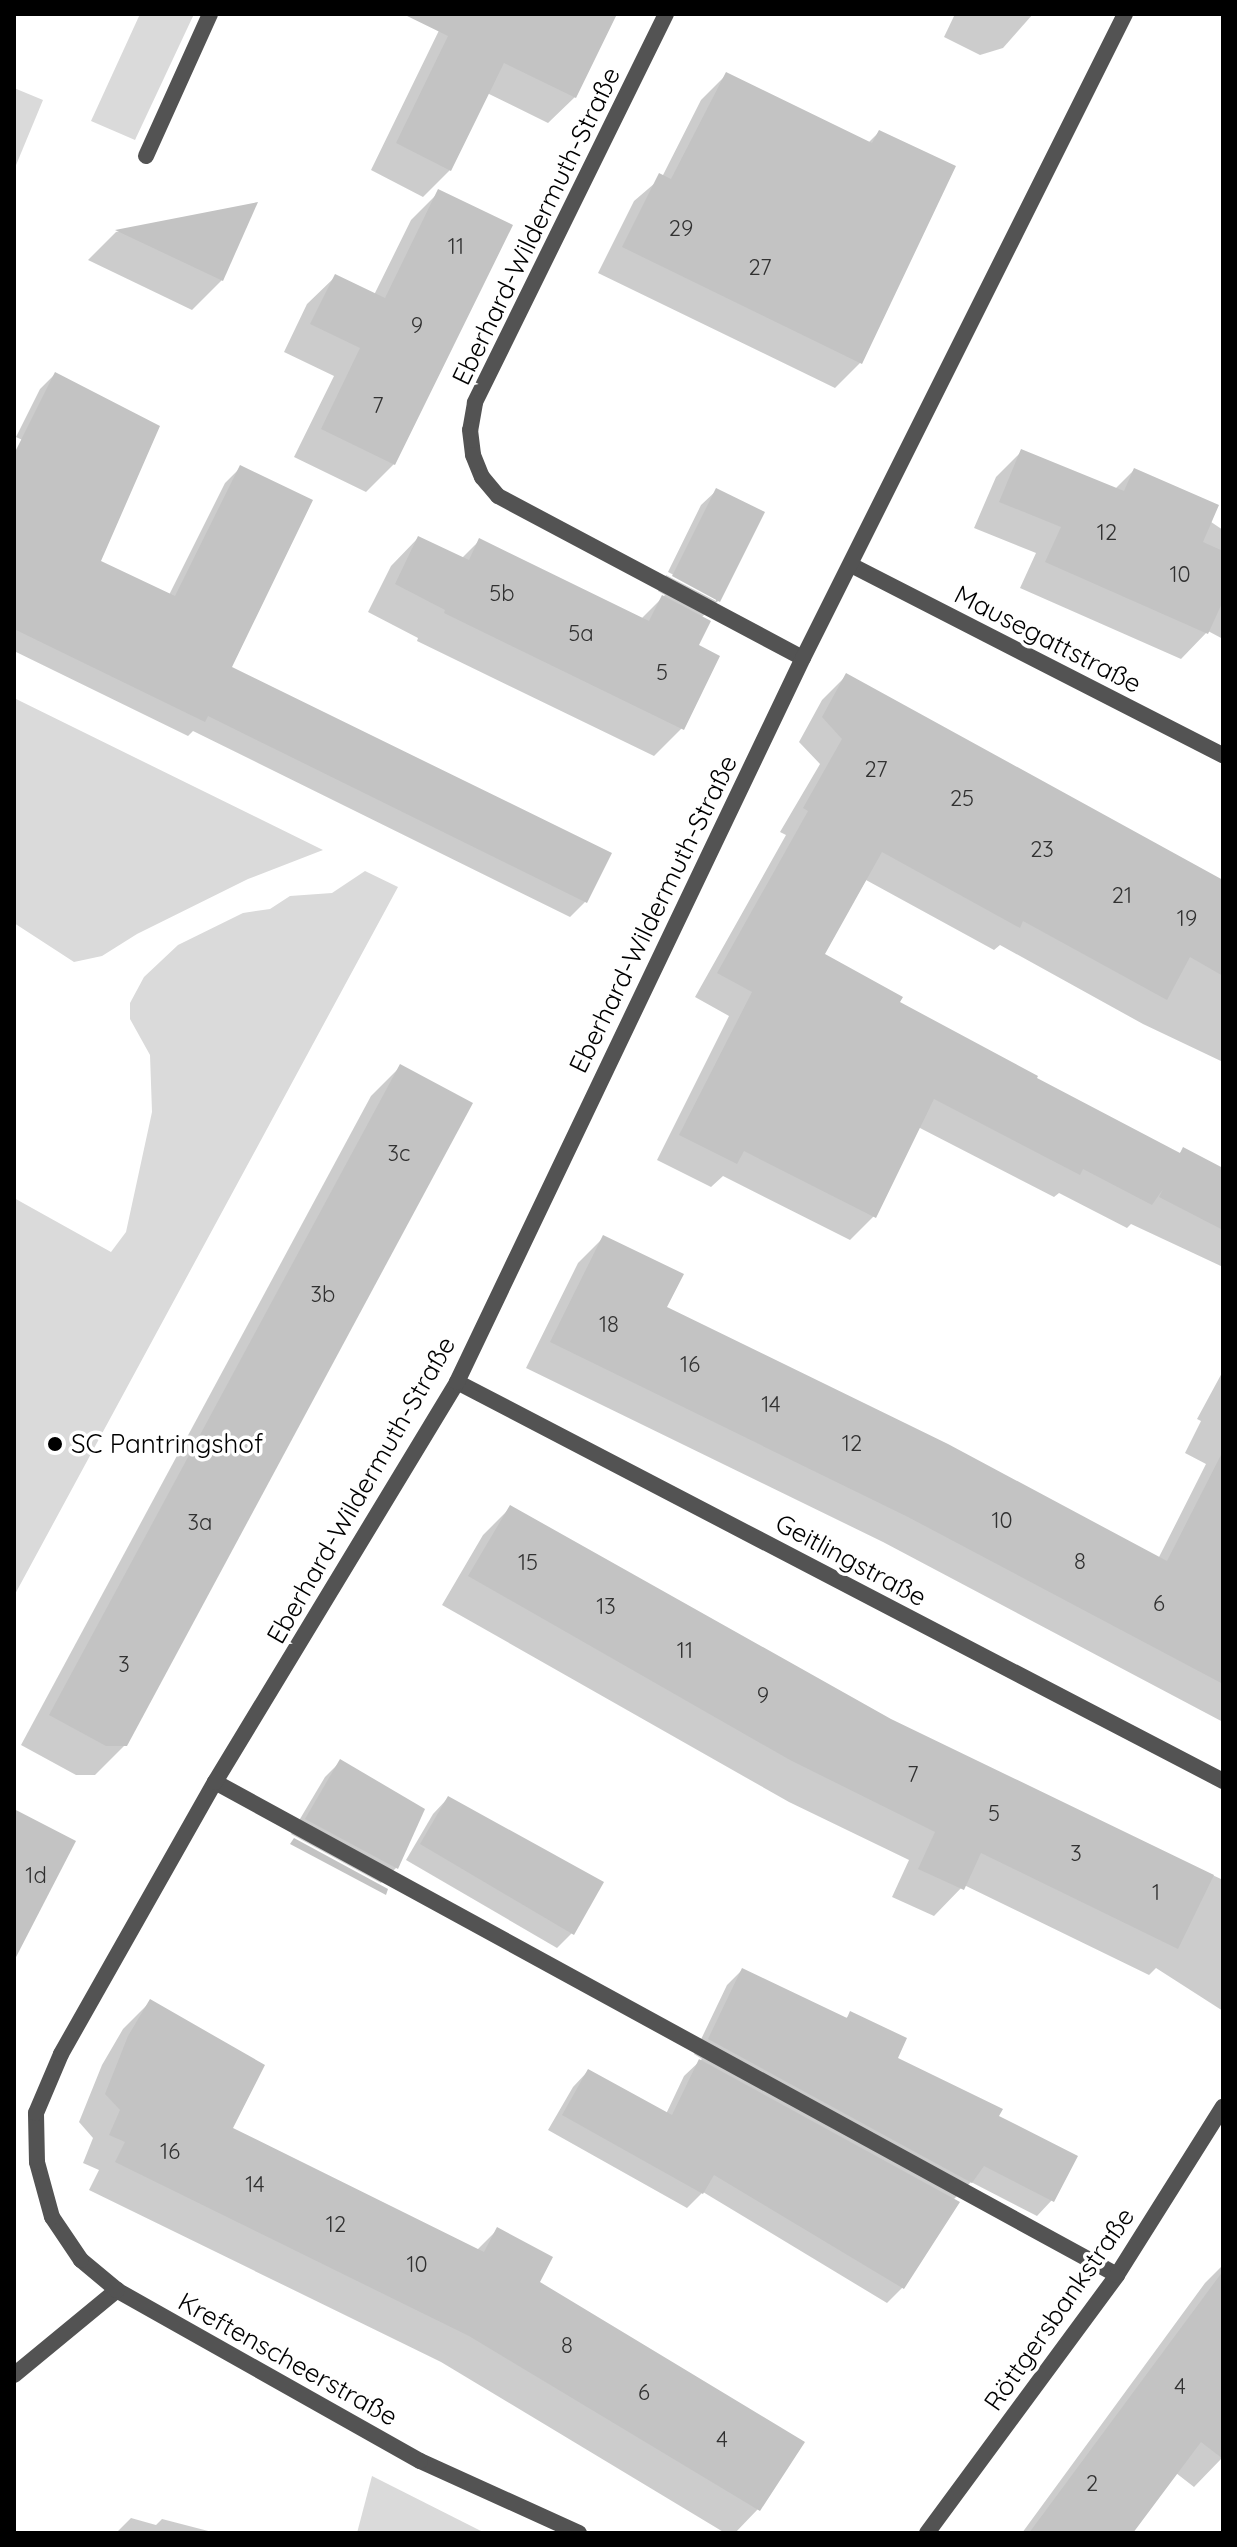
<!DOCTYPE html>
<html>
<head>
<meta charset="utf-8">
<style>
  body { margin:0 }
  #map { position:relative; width:1237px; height:2547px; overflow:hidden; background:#fff; font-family:Quicksand,sans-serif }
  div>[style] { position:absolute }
  .green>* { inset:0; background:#dadada }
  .shadow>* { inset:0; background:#0003 }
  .building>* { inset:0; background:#c3c3c3 }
  .lane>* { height:16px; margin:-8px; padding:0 8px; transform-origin:8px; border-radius:8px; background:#535353 }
  .street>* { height:16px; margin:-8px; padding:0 8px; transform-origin:8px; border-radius:8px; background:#535353 }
  .dots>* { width:22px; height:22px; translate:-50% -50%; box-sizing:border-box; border:4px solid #fff; border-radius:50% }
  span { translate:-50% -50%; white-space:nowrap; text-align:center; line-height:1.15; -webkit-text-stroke:7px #fff; paint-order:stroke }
  .number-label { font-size:22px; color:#313131 }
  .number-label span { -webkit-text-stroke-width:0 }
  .street-label { font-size:26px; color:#000 }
  .poi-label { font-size:26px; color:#000 }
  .left { translate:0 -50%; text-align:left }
  .frame { position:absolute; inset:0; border:16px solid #000; pointer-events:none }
</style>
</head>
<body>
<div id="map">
  <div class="green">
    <div style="clip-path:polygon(140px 14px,194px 14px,135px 140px,91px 121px)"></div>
    <div style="clip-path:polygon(14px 88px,43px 100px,14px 170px)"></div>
    <div style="clip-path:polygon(14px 698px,323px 850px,248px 879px,137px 934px,102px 956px,74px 962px,14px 923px)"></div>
    <div style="clip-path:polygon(365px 871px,398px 887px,14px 1596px,14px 1198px,111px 1252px,126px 1232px,152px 1112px,150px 1055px,130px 1019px,130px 1003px,144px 977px,178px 945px,243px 913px,270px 909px,290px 896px,332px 893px)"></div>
    <div style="clip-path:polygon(372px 2476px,485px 2533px,357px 2533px)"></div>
  </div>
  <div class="shadow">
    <div style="clip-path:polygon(447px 14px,614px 14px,575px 97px,548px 123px,487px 93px,450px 170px,423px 197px,371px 170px)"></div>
    <div style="clip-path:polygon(955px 14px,1033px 14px,1003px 48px,980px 55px,944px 37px)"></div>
    <div style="clip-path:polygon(727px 74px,868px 143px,879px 132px,861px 362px,835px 388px,598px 273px,634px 201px,662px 177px,701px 100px)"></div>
    <div style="clip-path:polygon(439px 192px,394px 464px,366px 492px,294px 457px,334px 376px,284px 352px,307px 304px,335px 277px,374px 295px,411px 220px)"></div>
    <div style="clip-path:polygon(255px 205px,222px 280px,192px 310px,88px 260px,116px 232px)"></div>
    <div style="clip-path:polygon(55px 374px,98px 562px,169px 595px,225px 483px,240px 468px,229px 668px,609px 854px,585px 902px,570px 917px,193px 731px,188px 736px,14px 651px,14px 489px,35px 446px,16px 437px,40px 389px)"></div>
    <div style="clip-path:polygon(1022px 451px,1115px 489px,1134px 470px,1223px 530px,1223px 639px,1208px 631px,1181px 659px,1020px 588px,1036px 553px,974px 528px,996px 477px)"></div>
    <div style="clip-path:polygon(717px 490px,719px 600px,701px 618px,682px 728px,654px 756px,417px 641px,418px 638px,368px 612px,391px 566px,418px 538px,461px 559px,479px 541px,641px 619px,665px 595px,658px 591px,666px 575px,716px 601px,716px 597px,668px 572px,701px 505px)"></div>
    <div style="clip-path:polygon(846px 676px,1223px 883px,1223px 1062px,1143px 1024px,1000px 945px,994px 950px,866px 880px,822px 955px,898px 1003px,1034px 1079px,1179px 1154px,1184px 1149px,1223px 1169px,1223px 1267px,1131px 1224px,1127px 1228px,1059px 1193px,1054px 1197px,918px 1127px,874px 1216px,850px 1240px,723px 1176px,711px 1187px,657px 1160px,729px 1016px,695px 997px,786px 835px,780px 832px,820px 764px,799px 742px,822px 700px)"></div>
    <div style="clip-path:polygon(401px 1066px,125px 1745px,95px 1775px,76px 1775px,21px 1745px,371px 1096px)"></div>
    <div style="clip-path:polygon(604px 1237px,665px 1308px,1158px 1559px,1206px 1464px,1185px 1453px,1201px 1421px,1197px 1419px,1223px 1371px,1223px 1722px,883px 1542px,526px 1368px,578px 1263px)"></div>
    <div style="clip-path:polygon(510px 1508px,890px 1721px,1223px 1880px,1223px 2011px,1156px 1968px,1149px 1975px,964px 1885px,934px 1916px,892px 1897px,909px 1860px,789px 1802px,442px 1605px,483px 1535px)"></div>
    <div style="clip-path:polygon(340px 1762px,423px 1810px,396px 1868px,381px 1883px,291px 1834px,325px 1777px)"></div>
    <div style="clip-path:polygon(448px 1798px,601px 1883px,572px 1933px,557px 1948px,406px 1860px,433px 1814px)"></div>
    <div style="clip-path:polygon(742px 1970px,845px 2019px,851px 2014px,895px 2059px,996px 2117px,1052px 2200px,1037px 2216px,971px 2182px,953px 2200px,903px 2287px,887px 2303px,703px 2192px,687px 2208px,548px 2130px,573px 2087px,588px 2071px,666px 2114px,684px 2076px,702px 2059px,694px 2054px,727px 1985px)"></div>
    <div style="clip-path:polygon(150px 2002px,231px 2129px,476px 2251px,497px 2230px,537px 2283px,758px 2509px,735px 2533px,725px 2533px,441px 2362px,89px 2190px,99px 2170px,83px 2163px,93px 2138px,79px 2122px,102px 2065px,123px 2029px)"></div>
    <div style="clip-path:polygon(1223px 2265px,1222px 2458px,1194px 2487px,1176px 2473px,1130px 2533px,1022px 2533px,1205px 2283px)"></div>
    <div style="clip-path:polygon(131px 2518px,156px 2525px,162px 2519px,216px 2533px,116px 2533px)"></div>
  </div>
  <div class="building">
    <div style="clip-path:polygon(403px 14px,617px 14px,576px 98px,504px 63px,451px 171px,396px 143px,448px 36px)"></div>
    <div style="clip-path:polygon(726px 72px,872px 143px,879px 130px,956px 166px,862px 364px,622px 247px,659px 173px,671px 179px)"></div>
    <div style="clip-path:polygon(438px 189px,513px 225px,395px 465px,321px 429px,360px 348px,310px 324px,335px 274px,385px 298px)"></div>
    <div style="clip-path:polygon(258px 202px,223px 281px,115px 230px)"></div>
    <div style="clip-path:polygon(55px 372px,160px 426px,101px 561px,175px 596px,240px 465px,313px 500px,232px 667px,612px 853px,587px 903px,208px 716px,205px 722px,14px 629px,14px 454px)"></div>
    <div style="clip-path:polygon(1021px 449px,1124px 491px,1134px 468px,1219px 505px,1203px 542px,1223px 551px,1223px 601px,1208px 634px,1045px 562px,1061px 527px,999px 502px)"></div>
    <div style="clip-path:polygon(716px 488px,765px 512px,720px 602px,672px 576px)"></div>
    <div style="clip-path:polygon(418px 536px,469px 560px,479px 538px,649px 621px,662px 595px,711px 621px,699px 645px,720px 656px,684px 730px,444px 613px,445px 610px,395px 584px)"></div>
    <div style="clip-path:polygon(846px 673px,1223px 880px,1223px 976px,1190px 957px,1167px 1000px,1023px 921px,1020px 928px,882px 852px,825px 954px,903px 997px,900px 1002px,1038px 1076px,1037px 1078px,1180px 1153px,1183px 1147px,1223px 1168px,1223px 1230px,1159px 1197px,1163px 1189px,1152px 1205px,1083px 1169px,1080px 1175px,934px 1099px,876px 1218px,744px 1151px,737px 1164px,679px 1135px,752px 992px,717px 973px,808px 811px,803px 808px,842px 739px,822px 717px)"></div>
    <div style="clip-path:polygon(400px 1064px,473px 1103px,127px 1746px,106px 1746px,49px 1715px)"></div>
    <div style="clip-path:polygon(603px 1235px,684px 1274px,667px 1307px,948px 1444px,1167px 1561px,1223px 1451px,1223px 1684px,908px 1517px,550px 1342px)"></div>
    <div style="clip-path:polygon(510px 1505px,891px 1719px,1214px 1875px,1178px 1949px,981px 1853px,964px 1890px,918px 1869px,935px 1832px,790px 1760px,468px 1576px)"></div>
    <div style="clip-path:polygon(340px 1759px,425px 1809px,398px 1869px,305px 1819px)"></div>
    <div style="clip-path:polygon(448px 1796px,604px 1882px,574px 1935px,420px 1844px)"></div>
    <div style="clip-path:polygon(14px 1809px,76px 1841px,14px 1961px)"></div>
    <div style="clip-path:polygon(294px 1838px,388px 1889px,386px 1895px,290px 1844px)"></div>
    <div style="clip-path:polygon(742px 1968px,847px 2018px,850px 2011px,907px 2038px,898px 2058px,1003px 2109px,999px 2116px,1078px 2156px,1054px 2202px,984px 2166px,972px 2183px,708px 2039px)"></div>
    <div style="clip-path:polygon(150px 1999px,265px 2065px,233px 2128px,484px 2252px,497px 2227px,553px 2257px,540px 2282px,805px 2442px,760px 2511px,469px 2336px,115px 2162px,125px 2142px,109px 2135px,120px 2110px,105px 2094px,128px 2036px)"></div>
    <div style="clip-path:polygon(699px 2059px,960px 2202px,904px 2289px,714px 2175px,703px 2194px,562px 2115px,588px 2069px,672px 2115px)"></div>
    <div style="clip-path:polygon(1223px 2271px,1223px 2459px,1201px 2442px,1133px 2533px,1029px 2533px)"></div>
  </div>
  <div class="lane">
    <div style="left:146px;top:156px;width:156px;rotate:-65.7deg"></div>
    <div style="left:215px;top:1782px;width:1028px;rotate:28.66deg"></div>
    <div style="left:14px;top:2375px;width:134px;rotate:-39.5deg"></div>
  </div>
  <div class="street">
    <div style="left:666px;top:14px;width:433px;rotate:116.2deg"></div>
    <div style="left:475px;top:403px;width:27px;rotate:100deg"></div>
    <div style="left:470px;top:430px;width:25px;rotate:83deg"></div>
    <div style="left:473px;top:455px;width:24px;rotate:68deg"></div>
    <div style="left:482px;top:477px;width:25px;rotate:50deg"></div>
    <div style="left:498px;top:496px;width:345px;rotate:28deg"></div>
    <div style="left:851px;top:565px;width:418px;rotate:27.1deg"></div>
    <div style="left:457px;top:1382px;width:864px;rotate:27.51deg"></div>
    <div style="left:579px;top:2533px;width:175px;rotate:-155.6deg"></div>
    <div style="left:420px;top:2461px;width:348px;rotate:-150.6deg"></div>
    <div style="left:117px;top:2290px;width:47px;rotate:-140.2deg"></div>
    <div style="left:81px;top:2260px;width:52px;rotate:-124deg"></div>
    <div style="left:52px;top:2217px;width:57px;rotate:-105.3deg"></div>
    <div style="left:37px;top:2162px;width:49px;rotate:-91.2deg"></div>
    <div style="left:36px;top:2113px;width:64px;rotate:-67deg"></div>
    <div style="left:61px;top:2054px;width:313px;rotate:-60.5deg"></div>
    <div style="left:215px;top:1782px;width:468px;rotate:-58.8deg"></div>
    <div style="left:457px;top:1382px;width:802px;rotate:-64.46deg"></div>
    <div style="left:803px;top:658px;width:720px;rotate:-63.43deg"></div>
    <div style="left:927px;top:2533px;width:320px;rotate:-53.6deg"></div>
    <div style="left:1117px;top:2275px;width:199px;rotate:-57.8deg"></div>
  </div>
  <div class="dots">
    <div style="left:55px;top:1444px;background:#000"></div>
  </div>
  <div class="number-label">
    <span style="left:681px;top:229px">29</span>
    <span style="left:456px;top:247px">11</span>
    <span style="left:760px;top:268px">27</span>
    <span style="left:417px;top:326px">9</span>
    <span style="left:378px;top:406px">7</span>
    <span style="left:1107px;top:533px">12</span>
    <span style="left:1180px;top:575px">10</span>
    <span style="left:502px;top:594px">5b</span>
    <span style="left:581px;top:634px">5a</span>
    <span style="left:662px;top:673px">5</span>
    <span style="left:876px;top:770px">27</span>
    <span style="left:962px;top:799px">25</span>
    <span style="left:1042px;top:850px">23</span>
    <span style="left:1122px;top:896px">21</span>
    <span style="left:1187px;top:919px">19</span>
    <span style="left:399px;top:1154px">3c</span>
    <span style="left:323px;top:1295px">3b</span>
    <span style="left:609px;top:1325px">18</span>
    <span style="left:690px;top:1365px">16</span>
    <span style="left:771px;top:1405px">14</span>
    <span style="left:852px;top:1444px">12</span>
    <span style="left:1002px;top:1521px">10</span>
    <span style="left:200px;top:1523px">3a</span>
    <span style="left:1080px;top:1562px">8</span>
    <span style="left:528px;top:1563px">15</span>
    <span style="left:1159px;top:1604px">6</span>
    <span style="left:606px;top:1607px">13</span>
    <span style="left:685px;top:1651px">11</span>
    <span style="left:124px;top:1665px">3</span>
    <span style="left:763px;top:1696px">9</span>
    <span style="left:913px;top:1775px">7</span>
    <span style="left:994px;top:1814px">5</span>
    <span style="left:1076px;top:1854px">3</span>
    <span style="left:36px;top:1876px">1d</span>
    <span style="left:1156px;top:1893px">1</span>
    <span style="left:170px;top:2152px">16</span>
    <span style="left:255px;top:2185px">14</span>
    <span style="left:336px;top:2225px">12</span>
    <span style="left:417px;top:2265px">10</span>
    <span style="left:567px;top:2346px">8</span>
    <span style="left:1180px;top:2387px">4</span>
    <span style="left:644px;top:2393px">6</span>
    <span style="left:722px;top:2440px">4</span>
    <span style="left:1092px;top:2484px">2</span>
  </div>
  <div class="street-label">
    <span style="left:536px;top:226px;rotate:-64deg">Eberhard-Wildermuth-Straße</span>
    <span style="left:1048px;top:639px;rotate:27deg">Mausegattstraße</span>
    <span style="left:653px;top:914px;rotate:-64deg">Eberhard-Wildermuth-Straße</span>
    <span style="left:361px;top:1490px;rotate:-60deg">Eberhard-Wildermuth-Straße</span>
    <span style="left:851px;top:1560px;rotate:28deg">Geitlingstraße</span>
    <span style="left:1059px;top:2309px;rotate:-55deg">Röttgersbankstraße</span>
    <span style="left:288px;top:2359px;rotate:29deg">Kreftenscheerstraße</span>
  </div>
  <div class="poi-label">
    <span class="left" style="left:71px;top:1444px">SC Pantringshof</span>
  </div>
  <div class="frame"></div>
</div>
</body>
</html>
